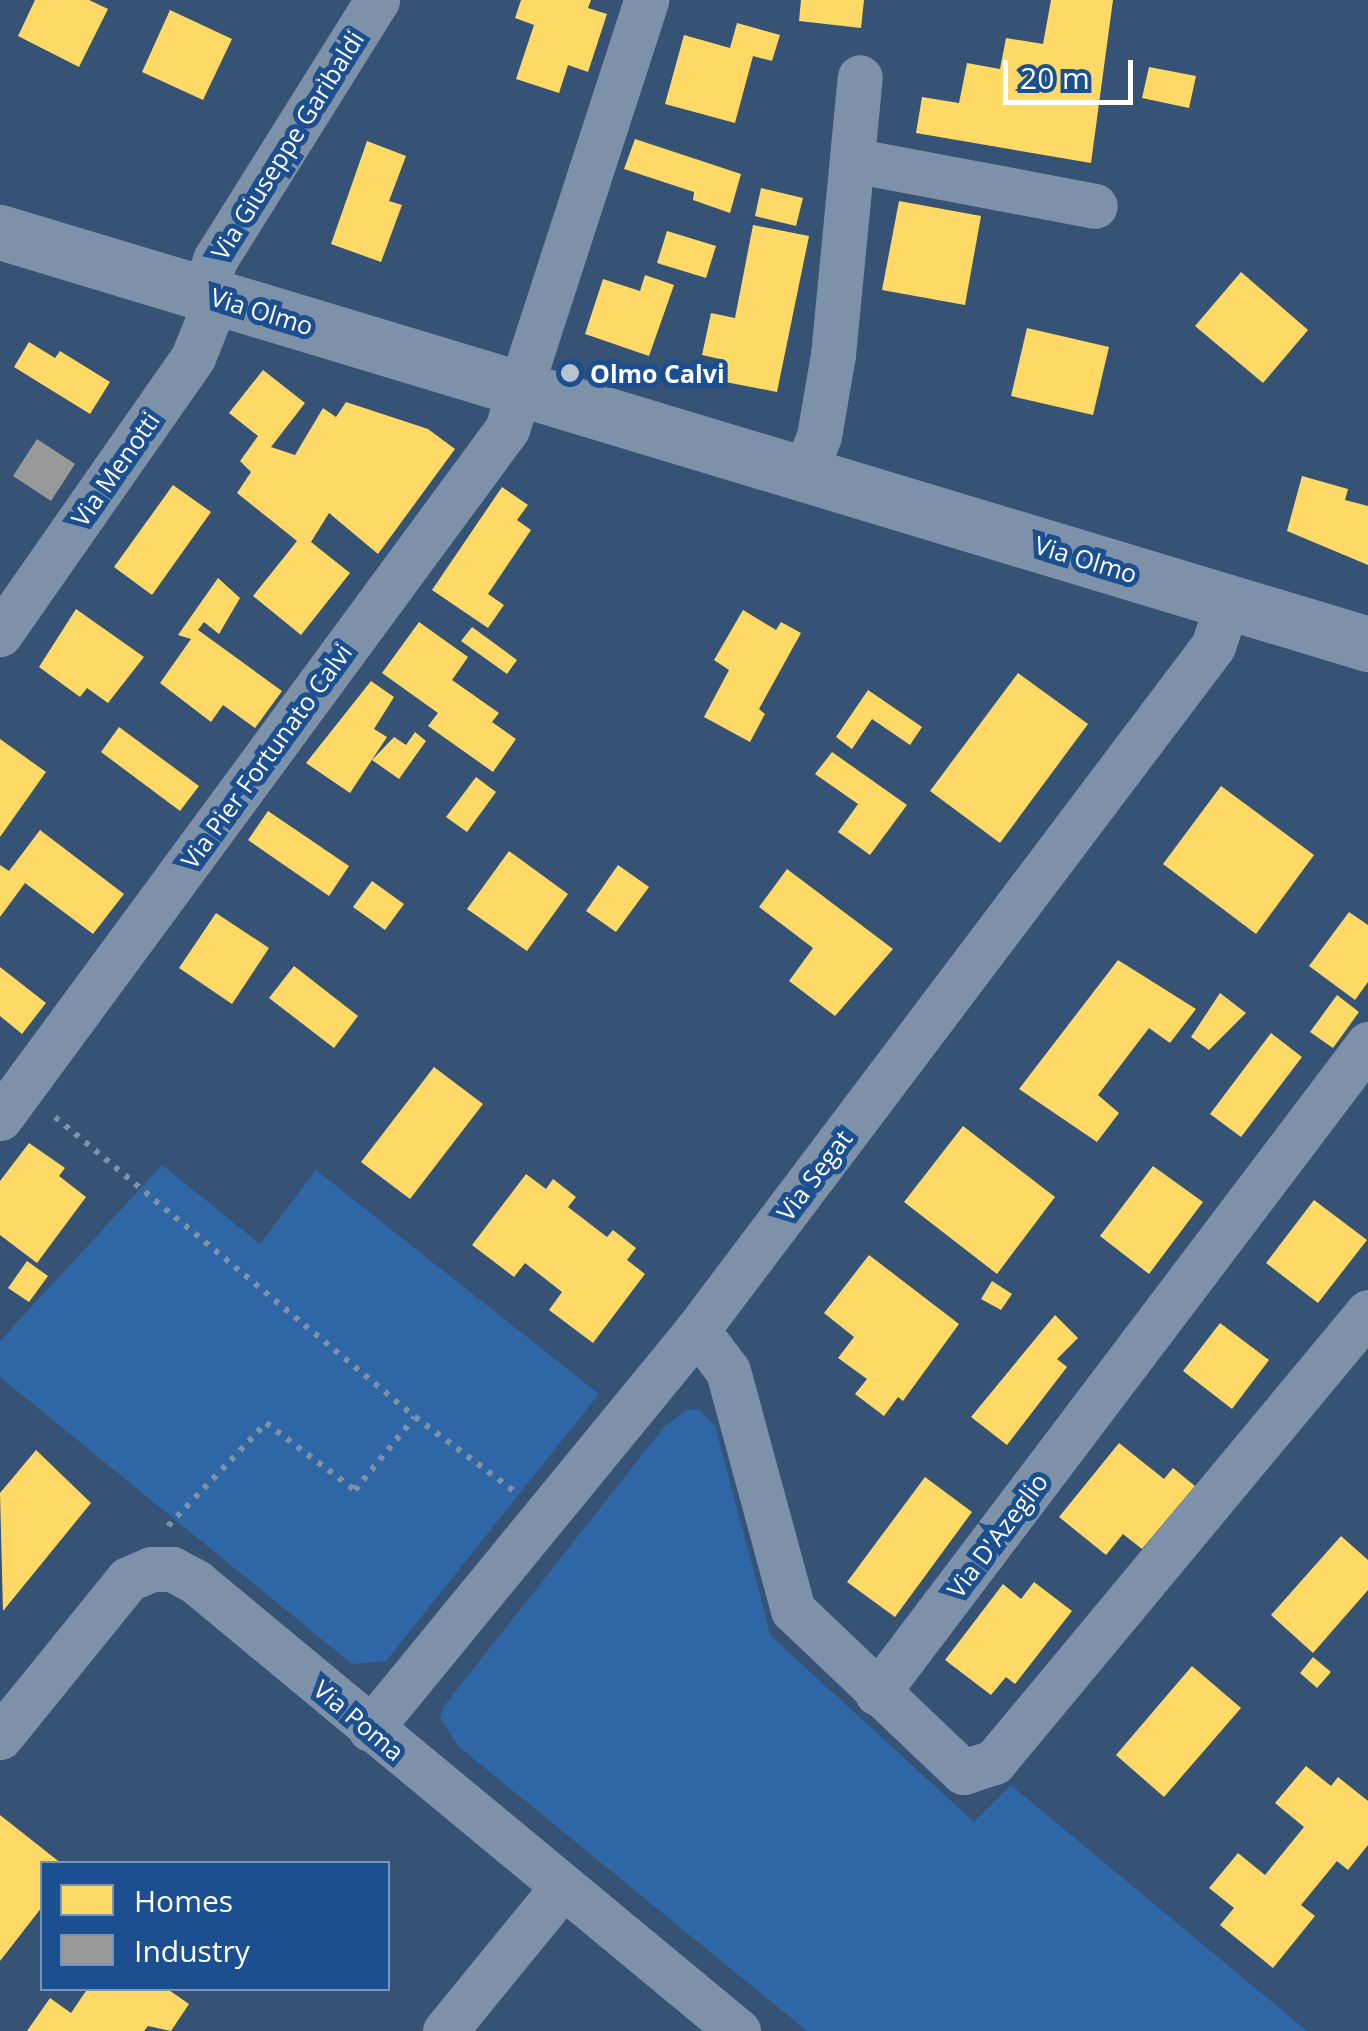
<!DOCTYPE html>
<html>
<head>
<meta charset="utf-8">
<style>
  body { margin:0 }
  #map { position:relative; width:1368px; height:2031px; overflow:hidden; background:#365274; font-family:"Open Sans",sans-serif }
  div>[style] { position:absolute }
  .green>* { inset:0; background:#2f66a5 }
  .homes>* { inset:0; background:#ffd966 }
  .industry>* { inset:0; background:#999 }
  .path>* { height:6px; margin-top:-3px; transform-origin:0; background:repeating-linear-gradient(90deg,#7d92a8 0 5px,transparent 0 13px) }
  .minor>* { height:45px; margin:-22.5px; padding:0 22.5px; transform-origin:22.5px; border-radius:22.5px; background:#7d92a8 }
  .tertiary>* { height:55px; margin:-27.5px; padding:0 27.5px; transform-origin:27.5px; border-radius:27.5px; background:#7d92a8 }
  .dots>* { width:28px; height:28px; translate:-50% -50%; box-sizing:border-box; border:5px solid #1b4f8f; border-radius:50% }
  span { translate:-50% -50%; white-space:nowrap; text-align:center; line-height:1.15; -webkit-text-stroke:10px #1b4f8f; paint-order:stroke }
  .street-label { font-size:25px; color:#fff }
  .poi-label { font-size:25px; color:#fff; font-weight:700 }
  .left { translate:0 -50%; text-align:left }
  .legend { position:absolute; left:40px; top:1861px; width:350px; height:130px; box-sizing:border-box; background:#1b4f8f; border:2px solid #7695bc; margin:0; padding:12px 18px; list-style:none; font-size:30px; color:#fff }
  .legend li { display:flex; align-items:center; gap:20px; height:50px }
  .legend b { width:50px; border:2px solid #7695bc }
  .scale { position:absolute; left:1003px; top:60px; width:130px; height:45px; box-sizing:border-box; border:5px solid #fff; border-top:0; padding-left:12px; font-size:30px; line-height:35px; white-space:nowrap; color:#fff; -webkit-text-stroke:8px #1b4f8f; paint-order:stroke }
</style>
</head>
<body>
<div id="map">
  <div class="green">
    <div style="clip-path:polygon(162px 1165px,260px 1244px,316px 1170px,599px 1394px,386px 1661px,352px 1664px,0 1377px,0 1341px)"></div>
    <div style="clip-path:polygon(687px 1410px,700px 1410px,715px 1426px,771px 1636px,974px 1822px,1011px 1785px,1307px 2031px,807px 2031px,458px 1746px,440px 1718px,444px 1706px,664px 1427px)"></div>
  </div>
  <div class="homes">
    <div style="clip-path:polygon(35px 0,89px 0,108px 9px,79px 67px,18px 36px)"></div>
    <div style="clip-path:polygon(521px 0,591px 0,588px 8px,607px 14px,588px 72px,568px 65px,559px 93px,516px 79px,534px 25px,515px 18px)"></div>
    <div style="clip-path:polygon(801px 0,864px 0,861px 28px,799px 21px)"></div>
    <div style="clip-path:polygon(1051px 0,1113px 0,1091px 163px,916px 133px,922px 97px,959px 103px,967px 63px,1000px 69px,1006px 38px,1043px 44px)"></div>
    <div style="clip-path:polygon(170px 10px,232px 39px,203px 100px,142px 72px)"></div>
    <div style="clip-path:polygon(737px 23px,780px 35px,772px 61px,753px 56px,735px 123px,665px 104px,684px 35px,730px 48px)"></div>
    <div style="clip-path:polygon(1149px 67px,1196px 76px,1189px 108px,1142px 98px)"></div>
    <div style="clip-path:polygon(635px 139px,741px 174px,730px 213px,693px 200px,694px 192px,624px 169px)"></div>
    <div style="clip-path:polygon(367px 141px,406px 156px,389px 201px,402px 205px,381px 262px,331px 244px)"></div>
    <div style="clip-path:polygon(761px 188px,803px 198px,796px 226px,755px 216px)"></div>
    <div style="clip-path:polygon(899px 201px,981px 216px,965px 305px,882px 290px)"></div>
    <div style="clip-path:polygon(753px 225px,809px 236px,777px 392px,715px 380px,720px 359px,702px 355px,711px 313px,735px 318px)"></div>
    <div style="clip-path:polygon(667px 231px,716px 246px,706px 278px,657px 263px)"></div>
    <div style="clip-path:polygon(1241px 272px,1308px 330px,1263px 383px,1195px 326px)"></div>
    <div style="clip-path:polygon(645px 275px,674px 285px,649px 356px,585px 334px,603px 279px,640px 291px)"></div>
    <div style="clip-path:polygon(1027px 328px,1109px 347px,1093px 415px,1011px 396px)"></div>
    <div style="clip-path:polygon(29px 342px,55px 358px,60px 351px,110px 382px,90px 414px,14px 367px)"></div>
    <div style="clip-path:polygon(263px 370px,305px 403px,271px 447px,295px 455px,323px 408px,336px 417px,346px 402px,428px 429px,455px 449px,378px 554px,329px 513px,311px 542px,350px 573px,301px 635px,253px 596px,297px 541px,237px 493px,251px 472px,240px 461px,258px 436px,229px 413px)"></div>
    <div style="clip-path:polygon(1302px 476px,1348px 489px,1345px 500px,1368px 506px,1368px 565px,1287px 531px)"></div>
    <div style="clip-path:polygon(173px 485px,211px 512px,152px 595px,114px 567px)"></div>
    <div style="clip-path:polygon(502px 487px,528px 505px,517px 520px,531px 530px,488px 594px,504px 605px,488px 628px,432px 590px)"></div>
    <div style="clip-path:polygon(218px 578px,240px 598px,219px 634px,204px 622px,198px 630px,282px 691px,255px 728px,223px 705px,211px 722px,160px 683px,191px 639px,178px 635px)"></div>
    <div style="clip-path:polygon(76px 609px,144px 657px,108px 703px,87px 688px,80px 697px,39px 667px)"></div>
    <div style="clip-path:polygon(743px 610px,776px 630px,781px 622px,801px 633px,759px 709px,765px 714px,750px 742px,704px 717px,729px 670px,714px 660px)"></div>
    <div style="clip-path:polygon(419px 622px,468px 657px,452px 680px,499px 713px,492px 722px,516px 739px,493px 772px,428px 726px,438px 713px,382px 673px)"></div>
    <div style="clip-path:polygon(472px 627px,517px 660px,507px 674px,461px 641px)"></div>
    <div style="clip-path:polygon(1018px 673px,1088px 724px,1000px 843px,930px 791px)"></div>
    <div style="clip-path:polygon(371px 681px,394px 697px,374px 729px,387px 737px,350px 793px,306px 763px)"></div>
    <div style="clip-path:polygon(868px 690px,922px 727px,910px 745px,872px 719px,852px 749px,836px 737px)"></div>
    <div style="clip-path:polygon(119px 727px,199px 786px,180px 811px,101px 752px)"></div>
    <div style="clip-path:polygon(415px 732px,426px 741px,399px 779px,372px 760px,394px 737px,406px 745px)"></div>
    <div style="clip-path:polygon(0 739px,46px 772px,0 837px)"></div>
    <div style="clip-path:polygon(832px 752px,907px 805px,870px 855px,838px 832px,858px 804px,815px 774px)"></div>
    <div style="clip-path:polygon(476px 777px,496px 792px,467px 832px,446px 817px)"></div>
    <div style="clip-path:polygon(1221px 786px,1314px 855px,1256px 934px,1163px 864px)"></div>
    <div style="clip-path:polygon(268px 811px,349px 866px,329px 896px,248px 840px)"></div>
    <div style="clip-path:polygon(40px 830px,124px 894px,93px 934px,25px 883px,0 917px,0 865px,9px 871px)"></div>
    <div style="clip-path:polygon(509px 851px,568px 894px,527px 951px,467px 909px)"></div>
    <div style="clip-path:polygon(618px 865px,649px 887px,616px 932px,586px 911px)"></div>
    <div style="clip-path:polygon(787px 869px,893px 949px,835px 1016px,789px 981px,813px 948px,759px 907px)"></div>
    <div style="clip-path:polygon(372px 881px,404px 904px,385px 930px,353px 907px)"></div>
    <div style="clip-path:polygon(1349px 912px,1368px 925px,1368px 982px,1355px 1000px,1309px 966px)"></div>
    <div style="clip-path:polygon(216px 913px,269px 948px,232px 1004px,179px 968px)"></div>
    <div style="clip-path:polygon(1118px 960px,1196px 1009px,1170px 1043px,1149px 1028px,1098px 1095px,1119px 1113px,1097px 1142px,1019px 1089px)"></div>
    <div style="clip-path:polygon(294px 966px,358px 1016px,334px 1048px,269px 998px)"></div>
    <div style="clip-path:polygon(0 967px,46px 1003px,22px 1034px,0 1016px)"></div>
    <div style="clip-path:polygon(1220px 993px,1246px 1013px,1209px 1050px,1191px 1037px)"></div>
    <div style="clip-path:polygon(1337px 995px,1359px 1012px,1333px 1048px,1310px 1032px)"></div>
    <div style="clip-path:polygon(1271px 1033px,1302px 1057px,1241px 1137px,1210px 1114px)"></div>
    <div style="clip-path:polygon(434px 1067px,483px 1104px,410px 1199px,361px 1162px)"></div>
    <div style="clip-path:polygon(963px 1126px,1055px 1197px,997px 1274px,904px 1202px)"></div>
    <div style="clip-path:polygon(29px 1143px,65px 1168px,59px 1176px,86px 1197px,37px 1263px,0 1235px,0 1181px)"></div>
    <div style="clip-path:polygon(1153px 1166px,1203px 1202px,1149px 1274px,1100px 1236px)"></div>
    <div style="clip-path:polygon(526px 1174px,546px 1189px,553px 1179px,576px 1197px,568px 1207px,607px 1237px,613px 1230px,636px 1248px,627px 1260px,645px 1274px,593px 1343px,549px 1310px,562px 1292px,525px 1263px,514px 1277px,472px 1245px)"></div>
    <div style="clip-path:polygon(1314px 1200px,1367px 1240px,1318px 1303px,1266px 1263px)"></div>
    <div style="clip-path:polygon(869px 1255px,959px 1324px,903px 1401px,898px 1397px,884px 1416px,855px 1394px,867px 1379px,838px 1358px,854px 1337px,824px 1313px)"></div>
    <div style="clip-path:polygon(27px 1261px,48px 1276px,29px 1302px,8px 1288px)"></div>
    <div style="clip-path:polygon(992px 1281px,1012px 1294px,1001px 1310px,981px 1299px)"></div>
    <div style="clip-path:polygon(1055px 1315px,1078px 1338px,1057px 1359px,1067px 1367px,1007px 1445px,971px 1417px)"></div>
    <div style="clip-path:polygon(1220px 1323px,1269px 1360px,1232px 1409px,1183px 1371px)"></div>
    <div style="clip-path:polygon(1119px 1443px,1164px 1479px,1173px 1468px,1195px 1486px,1142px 1549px,1123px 1534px,1106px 1555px,1059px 1517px)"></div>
    <div style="clip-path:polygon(36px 1450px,91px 1503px,3px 1611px,0 1493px)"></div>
    <div style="clip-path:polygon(925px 1477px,972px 1512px,895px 1617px,847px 1582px)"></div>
    <div style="clip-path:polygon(1341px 1536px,1368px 1560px,1368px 1590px,1313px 1653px,1271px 1615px)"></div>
    <div style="clip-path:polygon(1034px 1582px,1072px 1611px,1015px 1684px,1006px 1677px,991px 1695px,945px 1660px,1003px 1584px,1021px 1599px)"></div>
    <div style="clip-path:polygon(1313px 1657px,1331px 1672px,1317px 1688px,1300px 1673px)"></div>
    <div style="clip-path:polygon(1192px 1666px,1241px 1708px,1164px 1797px,1116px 1755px)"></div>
    <div style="clip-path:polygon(1306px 1766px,1331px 1786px,1338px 1777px,1368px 1801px,1368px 1845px,1348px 1870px,1337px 1861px,1301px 1905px,1315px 1916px,1273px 1968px,1220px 1925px,1234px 1908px,1209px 1888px,1238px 1853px,1265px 1875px,1304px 1827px,1275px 1803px)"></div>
    <div style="clip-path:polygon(0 1815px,62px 1864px,42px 1864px,42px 1907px,0 1961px)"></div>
    <div style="clip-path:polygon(88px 1988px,166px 1988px,189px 2004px,171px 2031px,148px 2026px,144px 2031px,27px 2031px,50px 1998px,71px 2013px)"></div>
  </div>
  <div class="industry">
    <div style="clip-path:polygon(37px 439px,75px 464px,51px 501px,13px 476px)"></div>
  </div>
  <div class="path">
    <div style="left:55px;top:1117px;width:469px;rotate:39.8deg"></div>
    <div style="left:415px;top:1417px;width:124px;rotate:36.8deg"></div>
    <div style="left:168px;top:1526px;width:142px;rotate:-46.4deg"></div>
    <div style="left:266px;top:1423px;width:111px;rotate:37deg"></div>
    <div style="left:355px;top:1490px;width:94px;rotate:-50.6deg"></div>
  </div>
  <div class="minor">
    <div style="left:852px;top:160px;width:247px;rotate:10.7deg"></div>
    <div style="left:203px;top:293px;width:37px;rotate:-70deg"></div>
    <div style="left:216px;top:258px;width:304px;rotate:-58deg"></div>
    <div style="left:804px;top:474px;width:41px;rotate:-68.5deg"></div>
    <div style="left:819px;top:436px;width:82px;rotate:-80.2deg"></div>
    <div style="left:833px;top:355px;width:279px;rotate:-84.5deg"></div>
    <div style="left:0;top:634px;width:338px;rotate:-55.1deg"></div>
    <div style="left:193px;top:357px;width:64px;rotate:-67.9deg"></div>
    <div style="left:0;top:1118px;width:855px;rotate:-53.65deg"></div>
    <div style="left:507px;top:429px;width:451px;rotate:-72deg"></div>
    <div style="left:697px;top:1330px;width:51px;rotate:52.9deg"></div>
    <div style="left:728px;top:1371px;width:248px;rotate:74.8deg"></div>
    <div style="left:793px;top:1610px;width:235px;rotate:43.6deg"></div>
    <div style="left:963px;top:1772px;width:33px;rotate:-18deg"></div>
    <div style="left:994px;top:1762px;width:585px;rotate:-50.27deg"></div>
    <div style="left:877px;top:1693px;width:814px;rotate:-52.89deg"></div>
    <div style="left:370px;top:1729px;width:516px;rotate:-50.66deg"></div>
    <div style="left:697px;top:1330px;width:857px;rotate:-52.97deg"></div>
    <div style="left:1213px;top:646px;width:46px;rotate:-71.2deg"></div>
    <div style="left:0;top:1737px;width:203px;rotate:-51deg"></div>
    <div style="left:128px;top:1579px;width:25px;rotate:-23deg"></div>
    <div style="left:151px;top:1569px;width:21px"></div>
    <div style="left:172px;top:1569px;width:27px;rotate:28deg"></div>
    <div style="left:196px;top:1582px;width:704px;rotate:39.64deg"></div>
    <div style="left:445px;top:2031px;width:182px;rotate:-50.8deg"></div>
  </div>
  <div class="tertiary">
    <div style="left:0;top:232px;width:1429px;rotate:16.76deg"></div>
  </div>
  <div class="dots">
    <div style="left:570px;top:373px;background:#b9c2ce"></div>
  </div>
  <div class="street-label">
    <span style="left:287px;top:145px;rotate:-58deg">Via Giuseppe Garibaldi</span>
    <span style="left:262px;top:311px;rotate:17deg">Via Olmo</span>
    <span style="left:115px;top:469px;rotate:-55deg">Via Menotti</span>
    <span style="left:1086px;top:559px;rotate:17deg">Via Olmo</span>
    <span style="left:266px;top:756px;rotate:-54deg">Via Pier Fortunato Calvi</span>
    <span style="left:814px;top:1175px;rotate:-53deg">Via Segat</span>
    <span style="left:997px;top:1535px;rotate:-53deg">Via D'Azeglio</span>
    <span style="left:359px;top:1720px;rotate:40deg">Via Poma</span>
  </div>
  <div class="poi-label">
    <span class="left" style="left:590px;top:373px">Olmo Calvi</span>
  </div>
  <ul class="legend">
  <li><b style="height:28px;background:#ffd966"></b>Homes</li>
  <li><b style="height:28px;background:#999"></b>Industry</li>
  </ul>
  <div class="scale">20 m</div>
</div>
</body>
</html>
